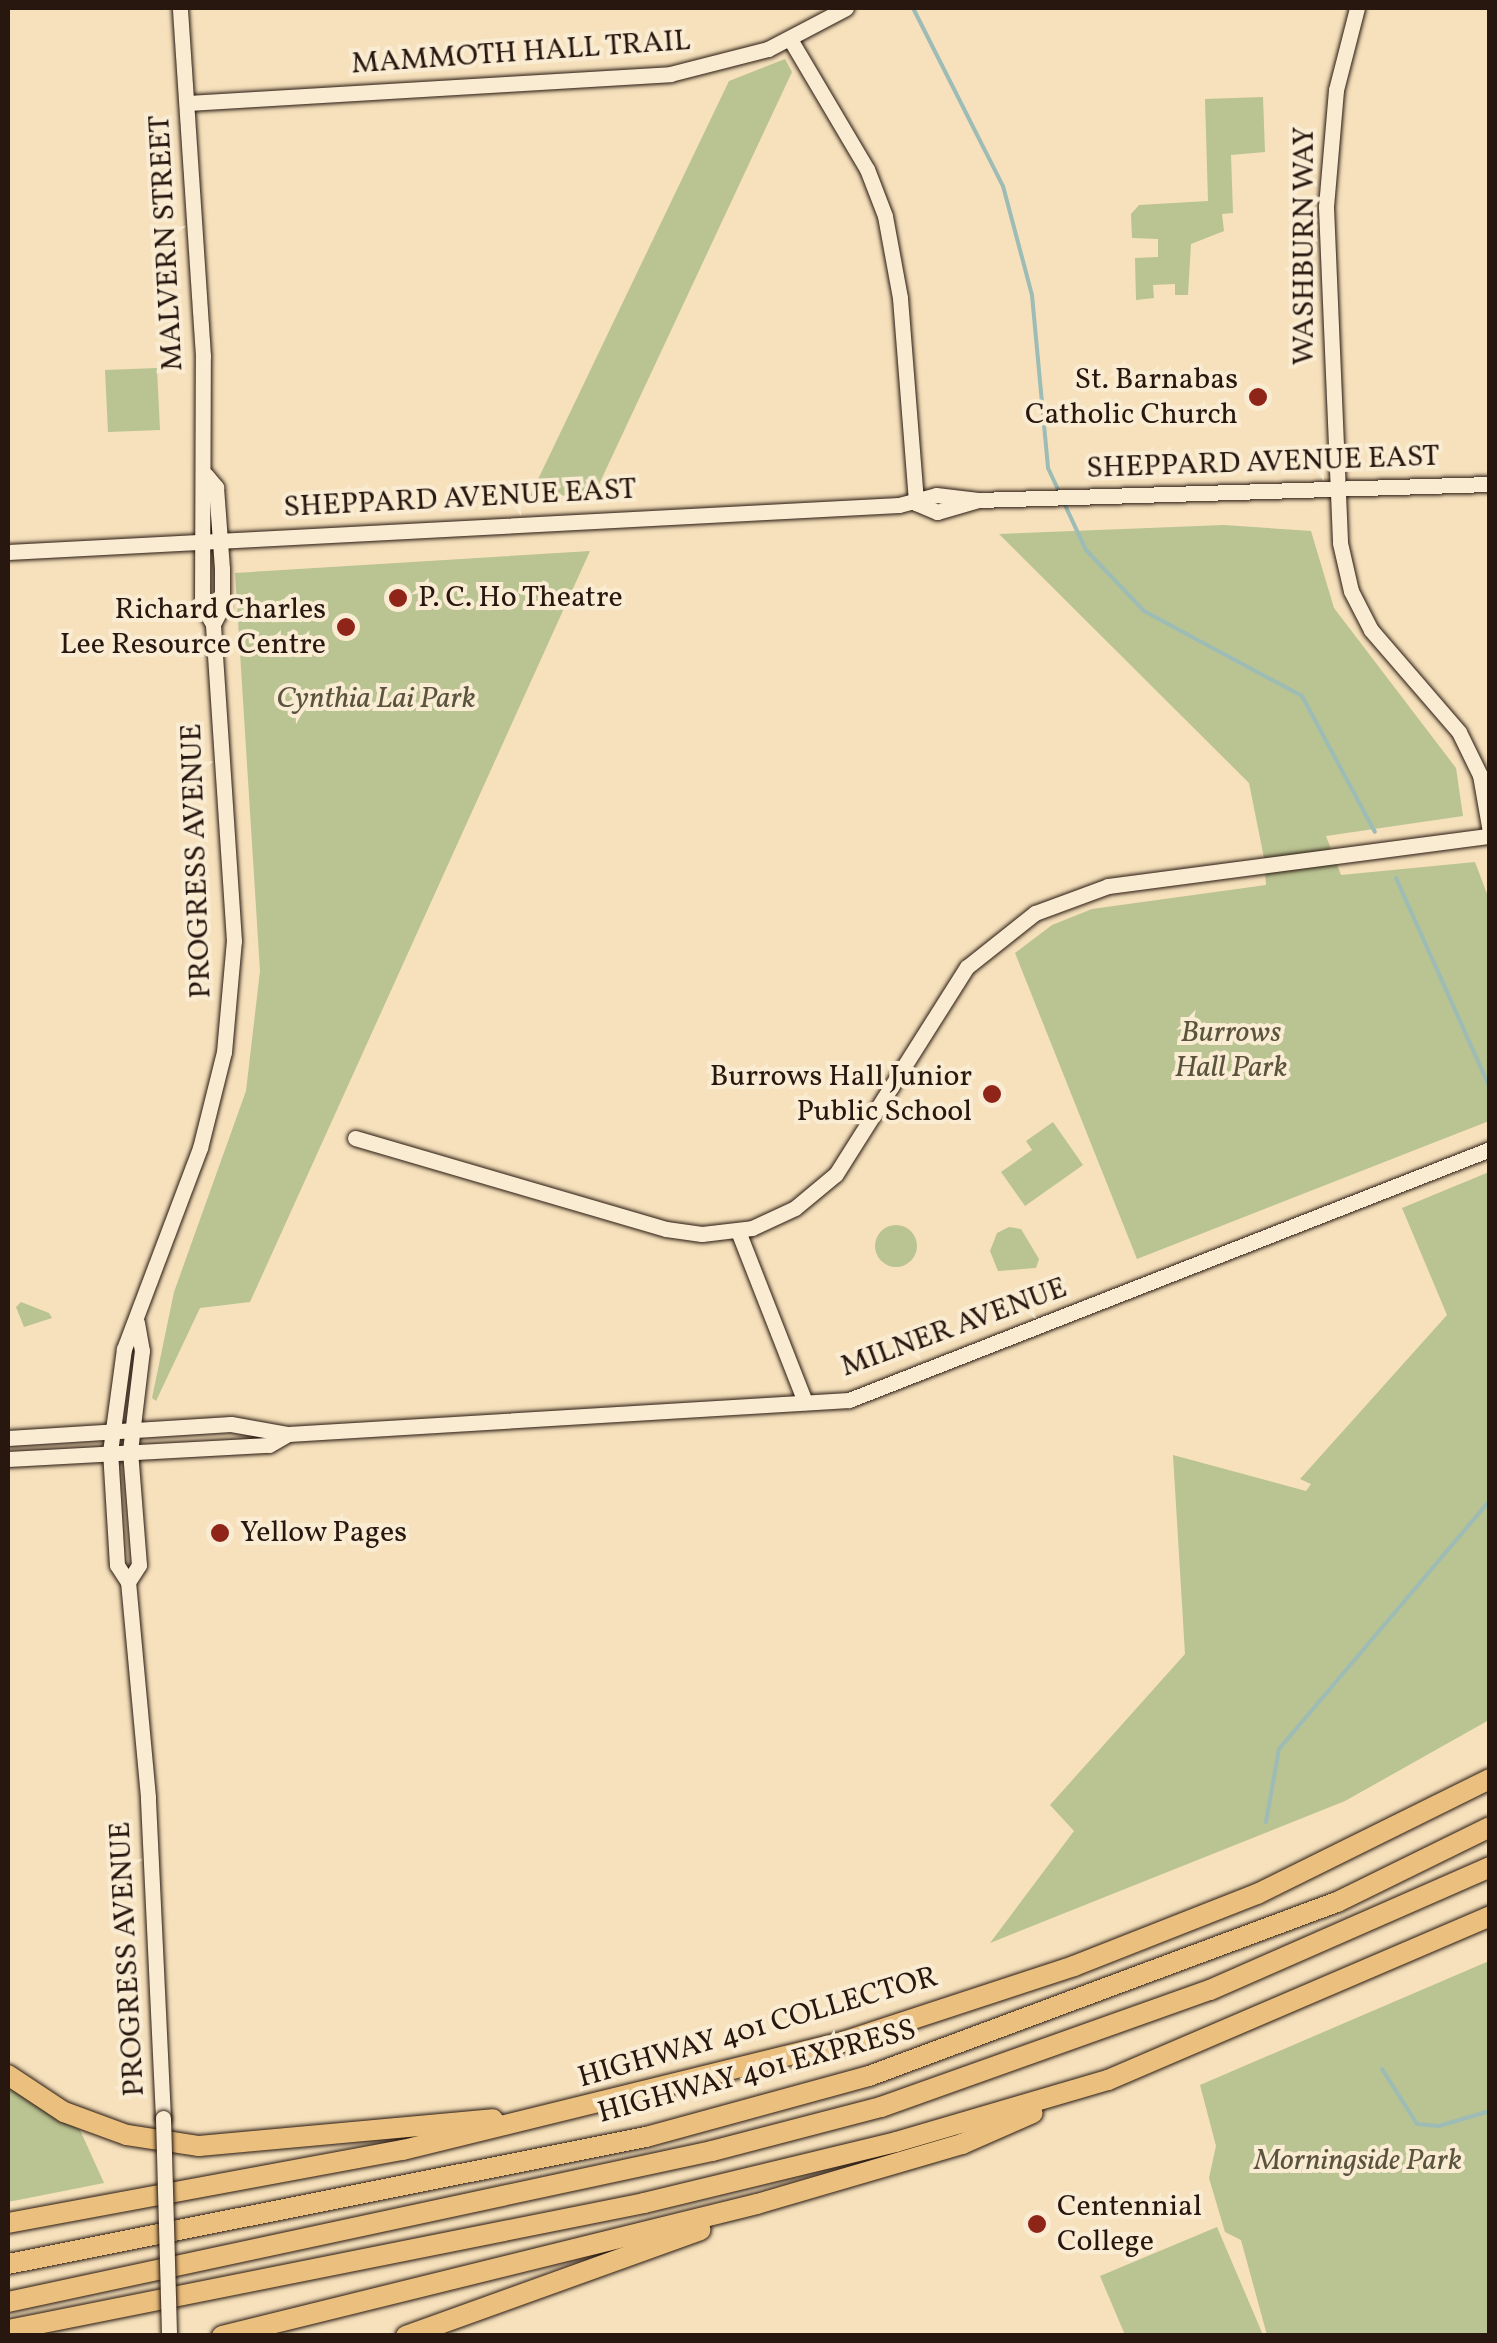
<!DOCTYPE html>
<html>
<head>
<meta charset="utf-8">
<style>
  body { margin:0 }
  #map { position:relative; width:1497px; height:2343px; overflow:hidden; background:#f6e1bc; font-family:Vollkorn,serif }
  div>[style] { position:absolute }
  .green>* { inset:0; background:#bac392 }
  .round { border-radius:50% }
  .stream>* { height:4px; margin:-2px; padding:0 2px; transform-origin:2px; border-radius:2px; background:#9dbcb5 }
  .roads { filter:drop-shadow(0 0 2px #27170f) drop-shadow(0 0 2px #27170f) }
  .secondary>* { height:15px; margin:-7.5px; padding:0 7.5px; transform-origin:7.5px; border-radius:7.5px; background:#f9ecd3 }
  .highway>* { height:20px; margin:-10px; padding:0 10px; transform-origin:10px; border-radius:10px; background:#ebc07e }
  .bridges { filter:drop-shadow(0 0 2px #27170f) drop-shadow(0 0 2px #27170f) }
  .secondary-bridge>* { height:15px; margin:-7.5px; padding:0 7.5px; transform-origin:7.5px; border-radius:7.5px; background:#f9ecd3 }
  .dots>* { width:28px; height:28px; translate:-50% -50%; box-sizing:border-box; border:5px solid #f9ecd3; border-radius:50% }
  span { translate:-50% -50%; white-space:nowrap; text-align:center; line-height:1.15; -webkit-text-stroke:8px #f9ecd3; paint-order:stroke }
  .street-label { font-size:30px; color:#27170f }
  .poi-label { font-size:30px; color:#27170f }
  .right { translate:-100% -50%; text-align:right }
  .left { translate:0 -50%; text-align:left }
  .park-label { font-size:30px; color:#5a533d; font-style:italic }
  .frame { position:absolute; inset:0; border:10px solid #27170f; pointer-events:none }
</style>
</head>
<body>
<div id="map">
  <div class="green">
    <div style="clip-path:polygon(785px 59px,792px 72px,594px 495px,530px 496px,729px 81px)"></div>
    <div style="clip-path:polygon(1263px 97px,1265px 152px,1231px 155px,1233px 213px,1222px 214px,1224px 231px,1191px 244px,1188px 295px,1175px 295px,1175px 284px,1153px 285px,1154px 298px,1136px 300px,1135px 258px,1158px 257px,1158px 239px,1132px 238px,1131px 214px,1139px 205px,1208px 201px,1205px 99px)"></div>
    <div style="clip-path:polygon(157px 368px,160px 430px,108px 432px,105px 370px)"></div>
    <div style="clip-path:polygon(1224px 525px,1311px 531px,1334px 608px,1456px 768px,1463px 816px,1326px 836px,1341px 875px,1475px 862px,1489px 899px,1489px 1121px,1137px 1259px,1015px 953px,1052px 925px,1092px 909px,1266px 885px,1264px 858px,1249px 783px,999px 534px)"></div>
    <div style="clip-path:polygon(590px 551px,250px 1302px,200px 1308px,156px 1401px,152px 1398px,174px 1292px,246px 1091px,260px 971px,235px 573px)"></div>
    <div style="clip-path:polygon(1053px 1122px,1083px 1165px,1025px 1206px,1001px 1172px,1032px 1150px,1026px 1141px)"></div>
    <div style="clip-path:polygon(1489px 1172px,1489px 1720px,1345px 1801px,990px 1943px,1074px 1831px,1050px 1805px,1185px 1654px,1173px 1455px,1306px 1491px,1311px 1484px,1300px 1479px,1447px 1315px,1402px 1208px)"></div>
    <div class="round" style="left:875px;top:1225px;width:42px;height:42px"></div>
    <div style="clip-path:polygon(1009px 1227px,1021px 1229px,1039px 1259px,1036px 1268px,998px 1271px,990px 1251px,997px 1233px)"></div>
    <div style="clip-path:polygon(21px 1302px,49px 1313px,52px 1318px,24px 1327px,16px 1307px)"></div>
    <div style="clip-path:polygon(1489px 1961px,1489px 2335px,1267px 2335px,1241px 2240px,1225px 2232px,1209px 2178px,1216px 2146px,1200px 2085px)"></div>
    <div style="clip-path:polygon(8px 2084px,80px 2130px,104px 2183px,8px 2202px)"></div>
    <div style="clip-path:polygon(1217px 2227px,1263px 2335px,1125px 2335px,1100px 2276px)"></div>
  </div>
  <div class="stream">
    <div style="left:913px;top:8px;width:199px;rotate:63.2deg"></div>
    <div style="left:1003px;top:186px;width:113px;rotate:75.1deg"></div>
    <div style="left:1032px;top:295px;width:174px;rotate:84.7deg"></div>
    <div style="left:1048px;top:468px;width:29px;rotate:65deg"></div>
    <div style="left:1064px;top:503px;width:52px;rotate:64.9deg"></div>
    <div style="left:1086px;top:550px;width:84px;rotate:46.4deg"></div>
    <div style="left:1144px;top:611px;width:179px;rotate:28.3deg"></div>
    <div style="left:1302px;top:696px;width:154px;rotate:61.8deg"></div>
    <div style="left:1396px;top:878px;width:230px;rotate:65.9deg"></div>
    <div style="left:1266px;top:1822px;width:74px;rotate:-79.9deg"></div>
    <div style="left:1279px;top:1749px;width:326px;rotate:-49.7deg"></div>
    <div style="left:1382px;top:2069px;width:65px;rotate:57.5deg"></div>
    <div style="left:1417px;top:2124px;width:22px;rotate:5deg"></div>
    <div style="left:1439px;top:2126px;width:53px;rotate:-16.4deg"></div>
  </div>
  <div class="roads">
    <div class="secondary">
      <div style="left:1357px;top:8px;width:85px;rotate:104.4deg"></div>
      <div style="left:1336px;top:90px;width:117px;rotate:94.9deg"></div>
      <div style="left:1326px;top:207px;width:336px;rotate:87.6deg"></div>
      <div style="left:1340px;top:543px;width:49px;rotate:77.1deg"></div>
      <div style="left:1351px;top:591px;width:44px;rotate:62.9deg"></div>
      <div style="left:1371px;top:630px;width:135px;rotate:49.2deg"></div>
      <div style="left:1459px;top:732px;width:48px;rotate:64deg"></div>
      <div style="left:1480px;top:775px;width:58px;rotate:80deg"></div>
      <div style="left:790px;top:39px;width:151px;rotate:59.4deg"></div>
      <div style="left:867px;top:169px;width:50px;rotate:69deg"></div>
      <div style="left:885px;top:216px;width:83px;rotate:79.6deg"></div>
      <div style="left:900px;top:298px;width:206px;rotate:85.5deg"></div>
      <div style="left:187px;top:103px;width:484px;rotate:-3.4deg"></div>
      <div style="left:670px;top:74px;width:101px;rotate:-14.3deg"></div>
      <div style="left:768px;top:49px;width:88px;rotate:-27.7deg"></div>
      <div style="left:206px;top:475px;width:16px;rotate:50deg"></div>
      <div style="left:216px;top:487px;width:82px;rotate:85.8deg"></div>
      <div style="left:222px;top:569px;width:38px;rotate:90deg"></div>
      <div style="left:222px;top:607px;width:19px;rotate:118deg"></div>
      <div style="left:916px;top:503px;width:23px;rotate:23deg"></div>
      <div style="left:937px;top:512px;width:43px;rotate:-16.3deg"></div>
      <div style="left:8px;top:552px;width:892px;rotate:-3.02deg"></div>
      <div style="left:899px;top:505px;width:38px;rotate:-15deg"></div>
      <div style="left:936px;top:495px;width:42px;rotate:6.8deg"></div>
      <div style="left:978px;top:500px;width:512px;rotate:-1.79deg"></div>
      <div style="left:355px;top:1138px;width:324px;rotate:16.3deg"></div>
      <div style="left:666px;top:1229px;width:36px;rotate:8deg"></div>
      <div style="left:702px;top:1234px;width:50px;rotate:-6.8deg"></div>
      <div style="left:752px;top:1228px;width:47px;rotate:-24.9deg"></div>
      <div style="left:795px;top:1208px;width:53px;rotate:-39.7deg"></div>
      <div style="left:836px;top:1174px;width:245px;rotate:-57.7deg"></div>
      <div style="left:967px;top:967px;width:87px;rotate:-38.5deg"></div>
      <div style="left:1035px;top:913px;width:78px;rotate:-20.3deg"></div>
      <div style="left:1108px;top:886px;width:385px;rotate:-7.5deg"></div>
      <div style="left:738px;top:1231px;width:184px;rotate:68.6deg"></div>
      <div style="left:8px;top:1438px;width:223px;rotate:-3.6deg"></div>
      <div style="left:231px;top:1424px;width:58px;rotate:10deg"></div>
      <div style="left:288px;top:1434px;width:562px;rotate:-3.47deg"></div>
      <div style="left:849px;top:1400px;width:688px;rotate:-21.38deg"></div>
      <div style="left:8px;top:1459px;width:261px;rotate:-3.1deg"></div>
      <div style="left:269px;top:1445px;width:22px;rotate:-30deg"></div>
      <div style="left:128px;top:1582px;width:20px;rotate:-57deg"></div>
      <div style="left:139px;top:1565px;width:114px;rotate:-94.5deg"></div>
      <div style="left:130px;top:1451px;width:101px;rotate:-83.2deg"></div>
      <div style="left:142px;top:1351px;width:29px;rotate:-100deg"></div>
      <div style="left:163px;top:2118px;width:321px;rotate:-92.7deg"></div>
      <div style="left:148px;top:1797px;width:216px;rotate:-95.3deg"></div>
      <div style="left:128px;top:1582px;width:20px;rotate:-123deg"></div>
      <div style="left:117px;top:1565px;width:113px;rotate:-93.5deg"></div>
      <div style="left:110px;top:1452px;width:104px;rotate:-82.3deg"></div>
      <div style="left:124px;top:1349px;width:215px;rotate:-69.3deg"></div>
      <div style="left:200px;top:1148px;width:99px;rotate:-76deg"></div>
      <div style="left:224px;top:1052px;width:111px;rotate:-84.9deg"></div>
      <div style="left:234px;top:941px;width:318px;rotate:-93.8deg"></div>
      <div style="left:213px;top:624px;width:21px;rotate:-121deg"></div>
      <div style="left:202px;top:606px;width:250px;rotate:-89.8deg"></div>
      <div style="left:203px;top:356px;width:349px;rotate:-93.8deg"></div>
    </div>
    <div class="highway">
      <div style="left:8px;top:2075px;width:67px;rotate:33.5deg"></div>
      <div style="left:64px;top:2112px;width:67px;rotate:20.1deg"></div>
      <div style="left:127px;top:2135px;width:73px;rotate:8.7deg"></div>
      <div style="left:199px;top:2146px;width:295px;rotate:-5.2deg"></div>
      <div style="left:8px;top:2223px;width:402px;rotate:-10.5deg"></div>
      <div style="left:403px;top:2150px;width:453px;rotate:-13.8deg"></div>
      <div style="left:843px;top:2042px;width:243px;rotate:-18.2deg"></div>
      <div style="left:1074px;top:1966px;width:197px;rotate:-21.5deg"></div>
      <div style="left:1257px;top:1894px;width:260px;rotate:-26.3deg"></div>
      <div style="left:8px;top:2264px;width:651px;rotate:-11.26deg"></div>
      <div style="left:646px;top:2137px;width:231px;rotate:-15.3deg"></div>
      <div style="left:869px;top:2076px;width:499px;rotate:-20.4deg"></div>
      <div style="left:1337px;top:1902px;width:170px;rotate:-26.1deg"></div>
      <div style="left:8px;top:2302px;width:720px;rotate:-12.11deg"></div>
      <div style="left:712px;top:2151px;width:175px;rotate:-14.6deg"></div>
      <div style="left:881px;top:2107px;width:349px;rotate:-19.6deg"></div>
      <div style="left:1210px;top:1990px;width:306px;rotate:-23.7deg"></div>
      <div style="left:8px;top:2330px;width:649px;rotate:-11.29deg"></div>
      <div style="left:644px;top:2203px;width:259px;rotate:-13.6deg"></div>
      <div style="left:896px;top:2142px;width:221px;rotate:-16.3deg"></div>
      <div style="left:1108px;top:2080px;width:416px;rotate:-23.2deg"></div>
      <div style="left:222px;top:2336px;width:551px;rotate:-13.86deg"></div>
      <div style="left:757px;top:2204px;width:214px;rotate:-16.3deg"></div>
      <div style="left:962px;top:2144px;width:77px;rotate:-23.6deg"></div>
      <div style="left:406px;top:2336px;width:313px;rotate:-19.8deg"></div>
    </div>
  </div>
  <div class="bridges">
    <div class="secondary-bridge">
      <div style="left:163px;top:2118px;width:218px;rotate:88.4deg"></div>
    </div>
  </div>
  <div class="dots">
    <div style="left:1258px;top:397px;background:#8f2418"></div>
    <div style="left:398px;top:598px;background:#8f2418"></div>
    <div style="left:346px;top:627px;background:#8f2418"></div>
    <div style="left:992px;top:1094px;background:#8f2418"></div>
    <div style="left:220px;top:1533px;background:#8f2418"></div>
    <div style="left:1037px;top:2224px;background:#8f2418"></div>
  </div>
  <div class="street-label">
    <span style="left:521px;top:53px;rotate:-4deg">MAMMOTH HALL TRAIL</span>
    <span style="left:167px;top:243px;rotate:-93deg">MALVERN STREET</span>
    <span style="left:1305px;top:246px;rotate:-90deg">WASHBURN WAY</span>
    <span style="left:1263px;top:463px;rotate:-2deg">SHEPPARD AVENUE EAST</span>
    <span style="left:460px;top:499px;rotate:-3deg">SHEPPARD AVENUE EAST</span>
    <span style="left:197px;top:861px;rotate:-92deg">PROGRESS AVENUE</span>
    <span style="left:954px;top:1328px;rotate:-20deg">MILNER AVENUE</span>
    <span style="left:128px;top:1959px;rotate:-93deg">PROGRESS AVENUE</span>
    <span style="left:758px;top:2028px;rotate:-16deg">HIGHWAY 401 COLLECTOR</span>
    <span style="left:757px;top:2072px;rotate:-15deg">HIGHWAY 401 EXPRESS</span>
  </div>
  <div class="poi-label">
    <span class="right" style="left:1238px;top:397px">St. Barnabas<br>Catholic Church</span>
    <span class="left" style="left:418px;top:598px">P. C. Ho Theatre</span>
    <span class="right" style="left:326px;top:627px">Richard Charles<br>Lee Resource Centre</span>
    <span class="right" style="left:972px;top:1094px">Burrows Hall Junior<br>Public School</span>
    <span class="left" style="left:240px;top:1533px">Yellow Pages</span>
    <span class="left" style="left:1057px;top:2224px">Centennial<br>College</span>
  </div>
  <div class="park-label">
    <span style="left:376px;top:699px">Cynthia Lai Park</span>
    <span style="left:1231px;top:1050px">Burrows<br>Hall Park</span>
    <span style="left:1358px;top:2161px">Morningside Park</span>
  </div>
  <div class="frame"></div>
</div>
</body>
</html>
